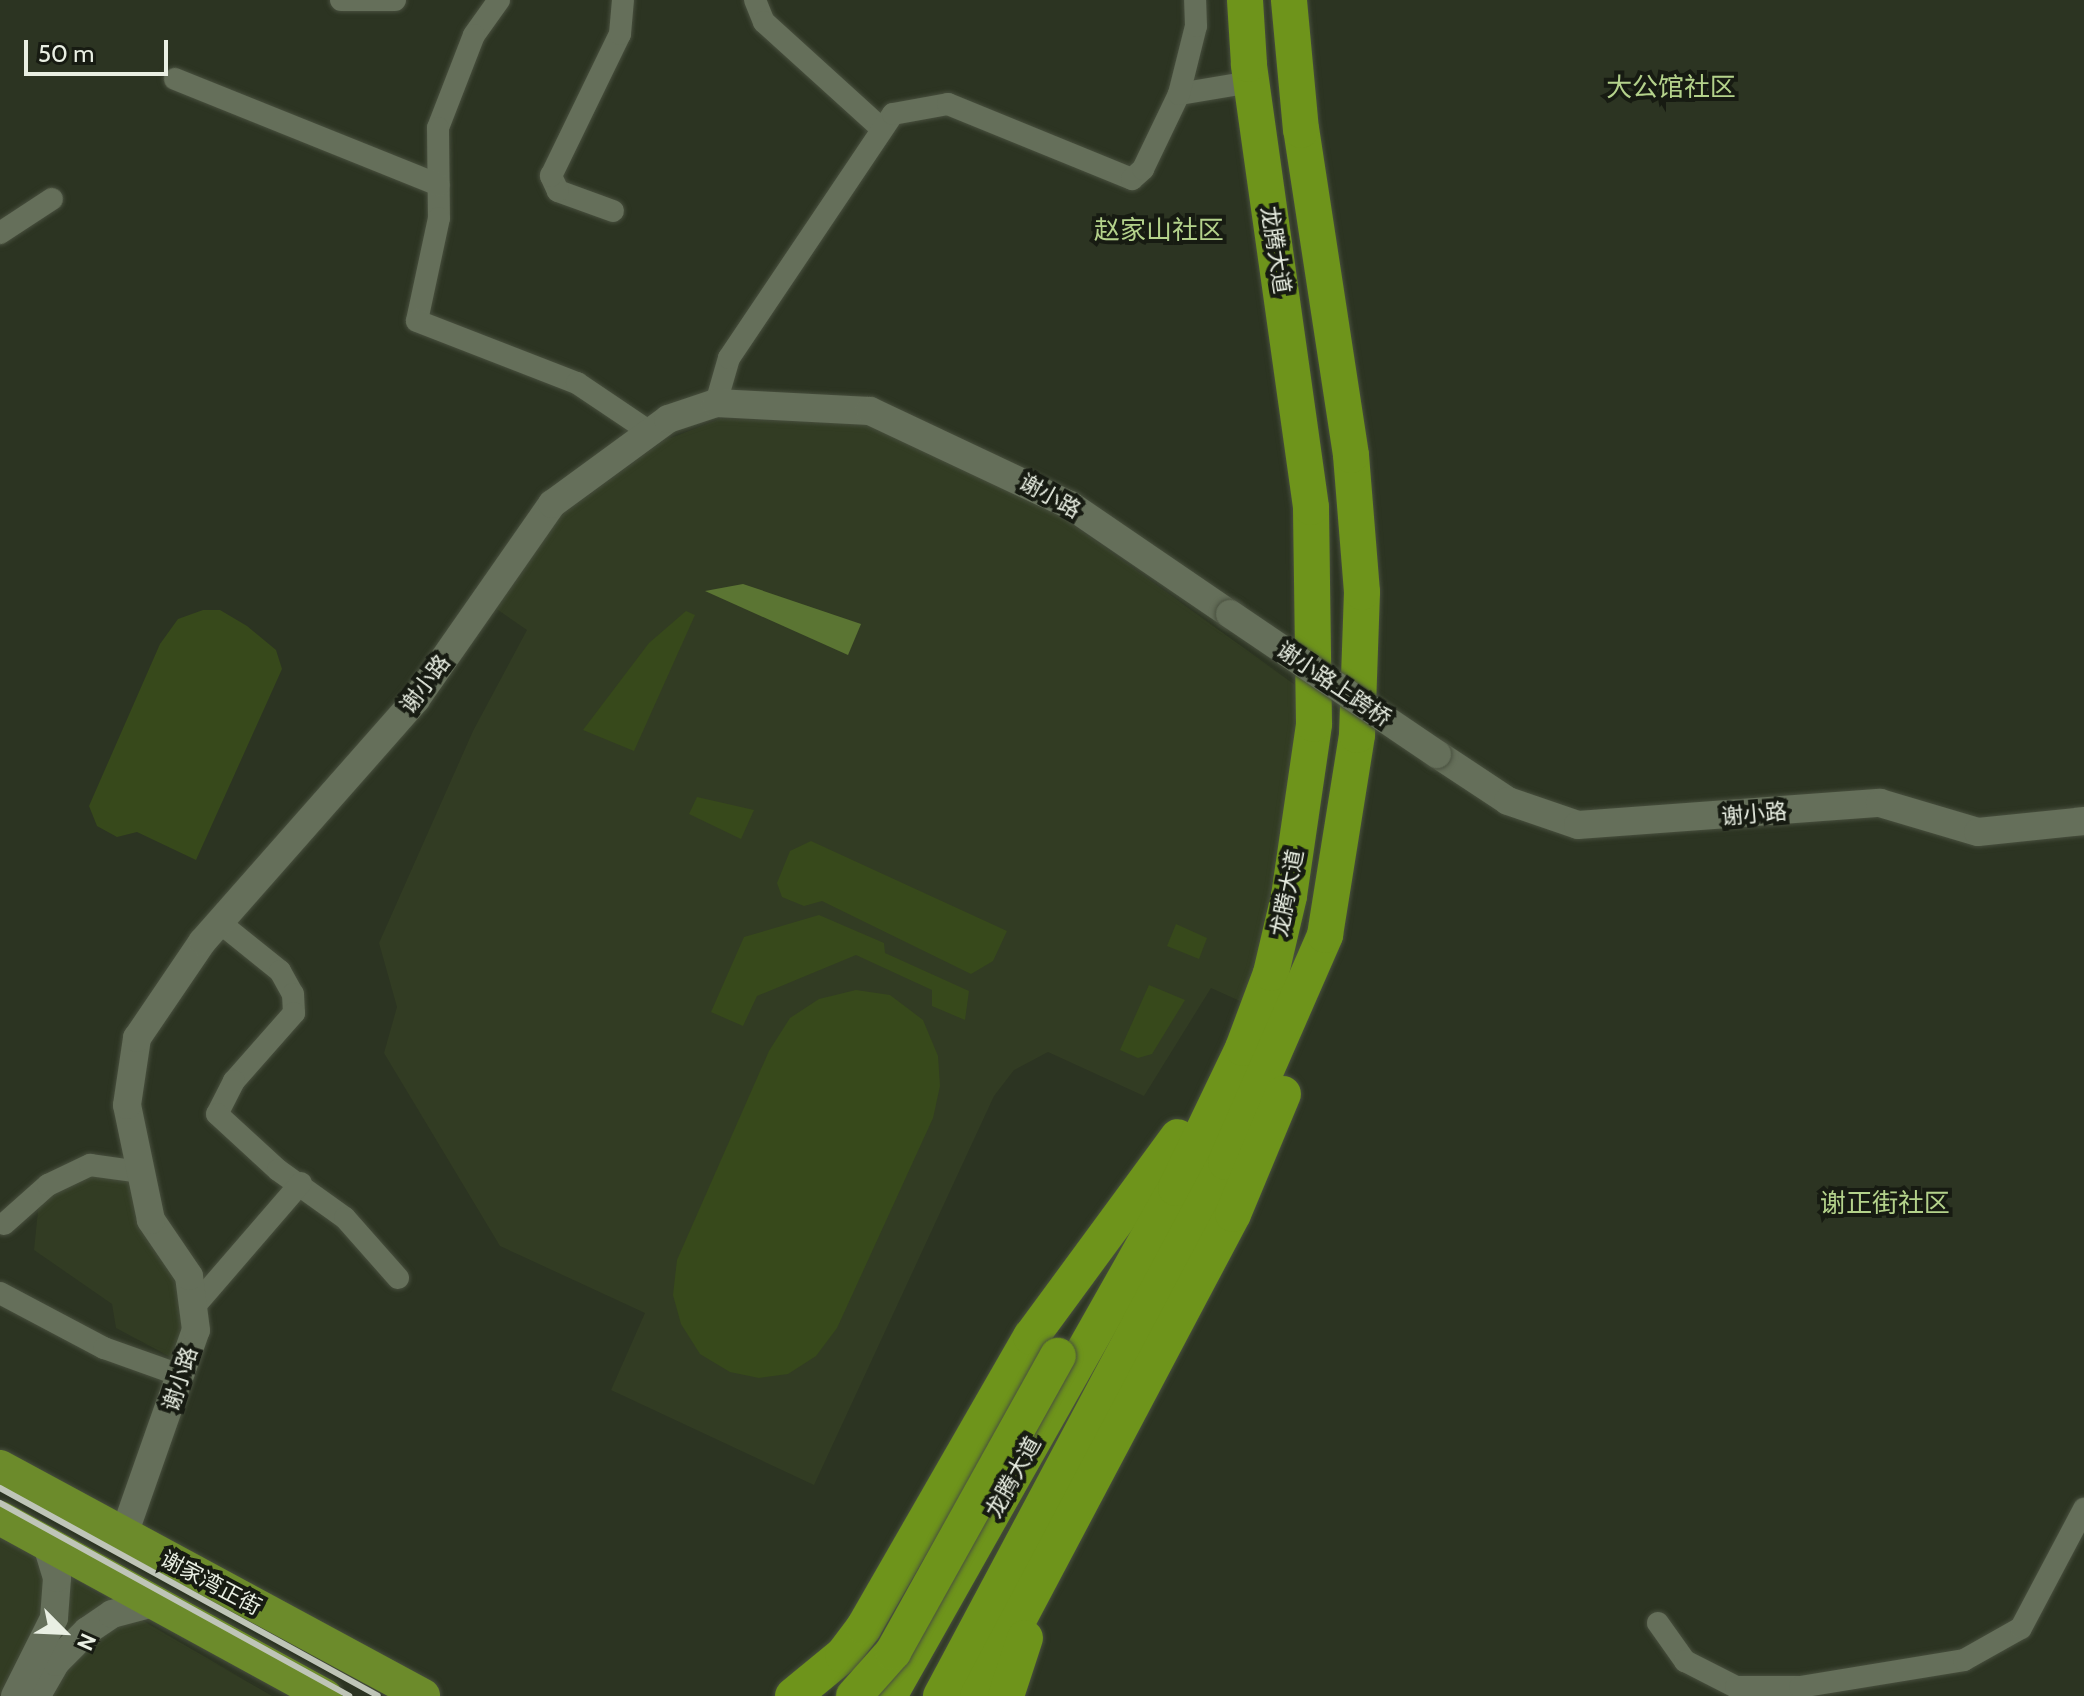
<!DOCTYPE html>
<html>
<head>
<meta charset="utf-8">
<style>
  body { margin:0 }
  #map { position:relative; width:2084px; height:1696px; overflow:hidden; background:#2c3422; font-family:Cabin,"Noto Sans SC",sans-serif }
  div>[style] { position:absolute }
  .built>* { inset:0; background:#323c23 }
  .green>* { inset:0; background:#37491b }
  .forest>* { inset:0; background:#5b7533 }
  .roads { filter:drop-shadow(0 0 2px #484f3e) drop-shadow(0 0 2px #484f3e) }
  .minor>* { height:22px; margin:-11px; padding:0 11px; transform-origin:11px; border-radius:11px; background:#656f5a }
  .tertiary>* { height:28px; margin:-14px; padding:0 14px; transform-origin:14px; border-radius:14px; background:#656f5a }
  .primary>* { height:34px; margin:-17px; padding:0 17px; transform-origin:17px; border-radius:17px; background:#6c8b2b }
  .trunk>* { height:36px; margin:-18px; padding:0 18px; transform-origin:18px; border-radius:18px; background:#6e941b }
  .rail>* { height:6px; margin:-3px; padding:0 3px; transform-origin:3px; border-radius:3px; background:#bfc5b8 }
  .bridges { filter:drop-shadow(0 0 2px #484f3e) drop-shadow(0 0 2px #484f3e) }
  .tertiary-bridge>* { height:28px; margin:-14px; padding:0 14px; transform-origin:14px; border-radius:14px; background:#656f5a }
  .trunk-bridge>* { height:36px; margin:-18px; padding:0 18px; transform-origin:18px; border-radius:18px; background:#6e941b }
  span { translate:-50% -50%; white-space:nowrap; text-align:center; line-height:1.15; -webkit-text-stroke:8px #171b12; paint-order:stroke }
  .street-label { font-size:22px; color:#e9efe3 }
  .quarter-label { font-size:26px; color:#b4d28b }
  .north { position:absolute; left:24px; top:1592px; width:80px; height:80px; -webkit-text-stroke:6px #171b12; paint-order:stroke; rotate:114deg; font-size:22px; font-weight:700; line-height:32px; text-align:center; color:#e9efe3 }
  .north::after { content:''; display:block; margin:auto; width:28px; height:36px; background:#e9efe3; clip-path:polygon(50% 0,100% 100%,50% 72%,0 100%) }
  .scale { position:absolute; left:24px; top:40px; width:144px; height:36px; box-sizing:border-box; border:4px solid #e9efe3; border-top:0; padding-left:10px; font-size:24px; line-height:28px; white-space:nowrap; color:#e9efe3; -webkit-text-stroke:6px #171b12; paint-order:stroke }
</style>
</head>
<body>
<div id="map">
  <div class="built">
    <div style="clip-path:polygon(720px 419px,868px 423px,972px 471px,1065px 519px,1309px 695px,1251px 1006px,1211px 988px,1144px 1096px,1048px 1052px,1014px 1070px,994px 1096px,814px 1485px,611px 1390px,645px 1313px,500px 1246px,384px 1053px,397px 1007px,379px 943px,473px 731px,527px 630px,495px 608px,557px 518px,663px 441px)"></div>
    <div style="clip-path:polygon(89px 1171px,133px 1177px,183px 1280px,190px 1329px,180px 1362px,116px 1328px,112px 1304px,34px 1250px,39px 1201px)"></div>
    <div style="clip-path:polygon(0 1537px,272px 1696px,0 1696px)"></div>
  </div>
  <div class="green">
    <div style="clip-path:polygon(203px 610px,220px 610px,247px 626px,276px 650px,282px 669px,196px 860px,137px 832px,117px 837px,97px 826px,89px 806px,160px 644px,178px 619px)"></div>
    <div style="clip-path:polygon(686px 611px,695px 615px,634px 751px,583px 730px,649px 643px)"></div>
    <div style="clip-path:polygon(697px 797px,754px 810px,741px 839px,689px 814px)"></div>
    <div style="clip-path:polygon(811px 841px,1007px 931px,993px 961px,971px 974px,822px 901px,804px 906px,782px 897px,777px 883px,790px 851px)"></div>
    <div style="clip-path:polygon(819px 915px,884px 943px,885px 953px,969px 991px,965px 1020px,932px 1006px,932px 990px,856px 955px,757px 996px,743px 1026px,711px 1012px,744px 937px)"></div>
    <div style="clip-path:polygon(1176px 924px,1207px 938px,1199px 959px,1167px 946px)"></div>
    <div style="clip-path:polygon(1149px 985px,1185px 1000px,1152px 1054px,1138px 1058px,1120px 1050px)"></div>
    <div style="clip-path:polygon(856px 990px,890px 995px,923px 1020px,938px 1056px,940px 1086px,933px 1118px,837px 1328px,816px 1356px,788px 1374px,759px 1378px,730px 1372px,700px 1354px,681px 1324px,673px 1295px,677px 1260px,769px 1051px,790px 1018px,819px 999px)"></div>
  </div>
  <div class="forest">
    <div style="clip-path:polygon(743px 584px,861px 624px,848px 655px,705px 591px)"></div>
  </div>
  <div class="roads">
    <div class="minor">
      <div style="left:341px;top:0;width:54px"></div>
      <div style="left:499px;top:0;width:43px;rotate:125.5deg"></div>
      <div style="left:474px;top:35px;width:100px;rotate:111.2deg"></div>
      <div style="left:438px;top:128px;width:90px;rotate:89.4deg"></div>
      <div style="left:439px;top:218px;width:105px;rotate:102.1deg"></div>
      <div style="left:417px;top:321px;width:172px;rotate:21.2deg"></div>
      <div style="left:577px;top:383px;width:88px;rotate:33.9deg"></div>
      <div style="left:755px;top:0;width:24px;rotate:68deg"></div>
      <div style="left:764px;top:22px;width:159px;rotate:42.2deg"></div>
      <div style="left:175px;top:79px;width:284px;rotate:21.9deg"></div>
      <div style="left:1179px;top:94px;width:73px;rotate:-9.5deg"></div>
      <div style="left:613px;top:211px;width:59px;rotate:-160deg"></div>
      <div style="left:558px;top:191px;width:17px;rotate:-115deg"></div>
      <div style="left:551px;top:176px;width:158px;rotate:-64.1deg"></div>
      <div style="left:620px;top:34px;width:34px;rotate:-85deg"></div>
      <div style="left:0;top:233px;width:62px;rotate:-33.2deg"></div>
      <div style="left:716px;top:403px;width:47px;rotate:-73.9deg"></div>
      <div style="left:729px;top:358px;width:294px;rotate:-56.1deg"></div>
      <div style="left:893px;top:114px;width:56px;rotate:-10.3deg"></div>
      <div style="left:948px;top:104px;width:199px;rotate:22.2deg"></div>
      <div style="left:1132px;top:179px;width:15px;rotate:-42deg"></div>
      <div style="left:1143px;top:169px;width:83px;rotate:-64.4deg"></div>
      <div style="left:1179px;top:94px;width:70px;rotate:-76deg"></div>
      <div style="left:1196px;top:26px;width:26px;rotate:-92deg"></div>
      <div style="left:219px;top:922px;width:78px;rotate:38.8deg"></div>
      <div style="left:280px;top:971px;width:26px;rotate:61deg"></div>
      <div style="left:293px;top:994px;width:19px;rotate:87deg"></div>
      <div style="left:294px;top:1013px;width:91px;rotate:131.4deg"></div>
      <div style="left:234px;top:1081px;width:37px;rotate:117deg"></div>
      <div style="left:217px;top:1114px;width:83px;rotate:42.6deg"></div>
      <div style="left:278px;top:1170px;width:82px;rotate:35.6deg"></div>
      <div style="left:345px;top:1218px;width:80px;rotate:48.5deg"></div>
      <div style="left:4px;top:1224px;width:59px;rotate:-41.6deg"></div>
      <div style="left:48px;top:1185px;width:47px;rotate:-25.5deg"></div>
      <div style="left:90px;top:1165px;width:50px;rotate:8deg"></div>
      <div style="left:0;top:1293px;width:118px;rotate:27.9deg"></div>
      <div style="left:104px;top:1348px;width:83px;rotate:19.7deg"></div>
      <div style="left:193px;top:1308px;width:165px;rotate:-49.2deg"></div>
      <div style="left:1658px;top:1623px;width:47px;rotate:54.6deg"></div>
      <div style="left:1685px;top:1661px;width:57px;rotate:27deg"></div>
      <div style="left:1736px;top:1687px;width:64px"></div>
      <div style="left:1800px;top:1687px;width:166px;rotate:-9.3deg"></div>
      <div style="left:1964px;top:1660px;width:65px;rotate:-29.3deg"></div>
      <div style="left:2021px;top:1628px;width:135px;rotate:-62.1deg"></div>
    </div>
    <div class="tertiary">
      <div style="left:1437px;top:754px;width:85px;rotate:33.5deg"></div>
      <div style="left:1508px;top:801px;width:74px;rotate:18.9deg"></div>
      <div style="left:1578px;top:825px;width:303px;rotate:-4.2deg"></div>
      <div style="left:1880px;top:803px;width:102px;rotate:16.5deg"></div>
      <div style="left:1978px;top:832px;width:107px;rotate:-5.9deg"></div>
      <div style="left:123px;top:1537px;width:219px;rotate:-70.6deg"></div>
      <div style="left:196px;top:1330px;width:54px;rotate:-97.4deg"></div>
      <div style="left:189px;top:1276px;width:68px;rotate:-124.2deg"></div>
      <div style="left:151px;top:1220px;width:117px;rotate:-101.8deg"></div>
      <div style="left:127px;top:1105px;width:68px;rotate:-81.5deg"></div>
      <div style="left:137px;top:1038px;width:117px;rotate:-55.8deg"></div>
      <div style="left:203px;top:941px;width:322px;rotate:-48.6deg"></div>
      <div style="left:416px;top:699px;width:238px;rotate:-55.1deg"></div>
      <div style="left:552px;top:504px;width:144px;rotate:-36.2deg"></div>
      <div style="left:668px;top:419px;width:51px;rotate:-18.4deg"></div>
      <div style="left:716px;top:403px;width:154px;rotate:3deg"></div>
      <div style="left:870px;top:411px;width:221px;rotate:25.2deg"></div>
      <div style="left:1070px;top:505px;width:194px;rotate:34.3deg"></div>
      <div style="left:37px;top:1695px;width:38px;rotate:-60deg"></div>
      <div style="left:56px;top:1662px;width:44px;rotate:-45deg"></div>
      <div style="left:87px;top:1631px;width:30px;rotate:-34deg"></div>
      <div style="left:112px;top:1614px;width:42px;rotate:-15deg"></div>
      <div style="left:15px;top:1696px;width:87px;rotate:-63.4deg"></div>
      <div style="left:54px;top:1618px;width:40px;rotate:-85.7deg"></div>
      <div style="left:57px;top:1578px;width:34px;rotate:-107deg"></div>
    </div>
    <div class="primary">
      <div style="left:0;top:1467px;width:481px;rotate:28.4deg"></div>
      <div style="left:0;top:1518px;width:371px;rotate:28.7deg"></div>
    </div>
    <div class="trunk">
      <div style="left:793px;top:1696px;width:65px;rotate:-39.4deg"></div>
      <div style="left:843px;top:1655px;width:35px;rotate:-53deg"></div>
      <div style="left:864px;top:1627px;width:335px;rotate:-60.1deg"></div>
      <div style="left:1031px;top:1337px;width:248px;rotate:-53.7deg"></div>
      <div style="left:889px;top:1696px;width:583px;rotate:-60.54deg"></div>
      <div style="left:1176px;top:1188px;width:155px;rotate:-64.4deg"></div>
      <div style="left:1243px;top:1048px;width:80px;rotate:-69.5deg"></div>
      <div style="left:1271px;top:973px;width:79px;rotate:-76.8deg"></div>
      <div style="left:1289px;top:896px;width:174px;rotate:-81.7deg"></div>
      <div style="left:1314px;top:724px;width:217px;rotate:-90.8deg"></div>
      <div style="left:1311px;top:507px;width:447px;rotate:-98deg"></div>
      <div style="left:1249px;top:64px;width:64px;rotate:-93.6deg"></div>
      <div style="left:941px;top:1696px;width:605px;rotate:-61.91deg"></div>
      <div style="left:1226px;top:1162px;width:248px;rotate:-66.4deg"></div>
      <div style="left:1325px;top:935px;width:203px;rotate:-80.9deg"></div>
      <div style="left:1357px;top:735px;width:143px;rotate:-88deg"></div>
      <div style="left:1362px;top:592px;width:137px;rotate:-94.6deg"></div>
      <div style="left:1351px;top:455px;width:329px;rotate:-98.7deg"></div>
      <div style="left:1301px;top:130px;width:131px;rotate:-95.3deg"></div>
      <div style="left:978px;top:1696px;width:545px;rotate:-62.12deg"></div>
      <div style="left:1233px;top:1214px;width:130px;rotate:-67.4deg"></div>
      <div style="left:1006px;top:1696px;width:61px;rotate:-71.9deg"></div>
    </div>
  </div>
  <div class="rail">
    <div style="left:0;top:1488px;width:431px;rotate:28.8deg"></div>
    <div style="left:0;top:1503px;width:399px;rotate:28.9deg"></div>
  </div>
  <div class="bridges">
    <div class="tertiary-bridge">
      <div style="left:1230px;top:614px;width:250px;rotate:34.1deg"></div>
    </div>
    <div class="trunk-bridge">
      <div style="left:854px;top:1696px;width:59px;rotate:-48.4deg"></div>
      <div style="left:893px;top:1652px;width:339px;rotate:-60.9deg"></div>
    </div>
  </div>
  <div class="street-label">
    <span style="left:1276px;top:250px;rotate:81deg">龙腾大道</span>
    <span style="left:1050px;top:496px;rotate:29deg">谢小路</span>
    <span style="left:425px;top:684px;rotate:-53deg">谢小路</span>
    <span style="left:1334px;top:684px;rotate:34deg">谢小路上跨桥</span>
    <span style="left:1754px;top:814px;rotate:-5deg">谢小路</span>
    <span style="left:1287px;top:893px;rotate:-79deg">龙腾大道</span>
    <span style="left:180px;top:1379px;rotate:-72deg">谢小路</span>
    <span style="left:1013px;top:1477px;rotate:-61deg">龙腾大道</span>
    <span style="left:211px;top:1583px;rotate:28deg">谢家湾正街</span>
  </div>
  <div class="quarter-label">
    <span style="left:1671px;top:88px">大公馆社区</span>
    <span style="left:1159px;top:231px">赵家山社区</span>
    <span style="left:1885px;top:1204px">谢正街社区</span>
  </div>
  <div class="north">N</div>
  <div class="scale">50 m</div>
</div>
</body>
</html>
